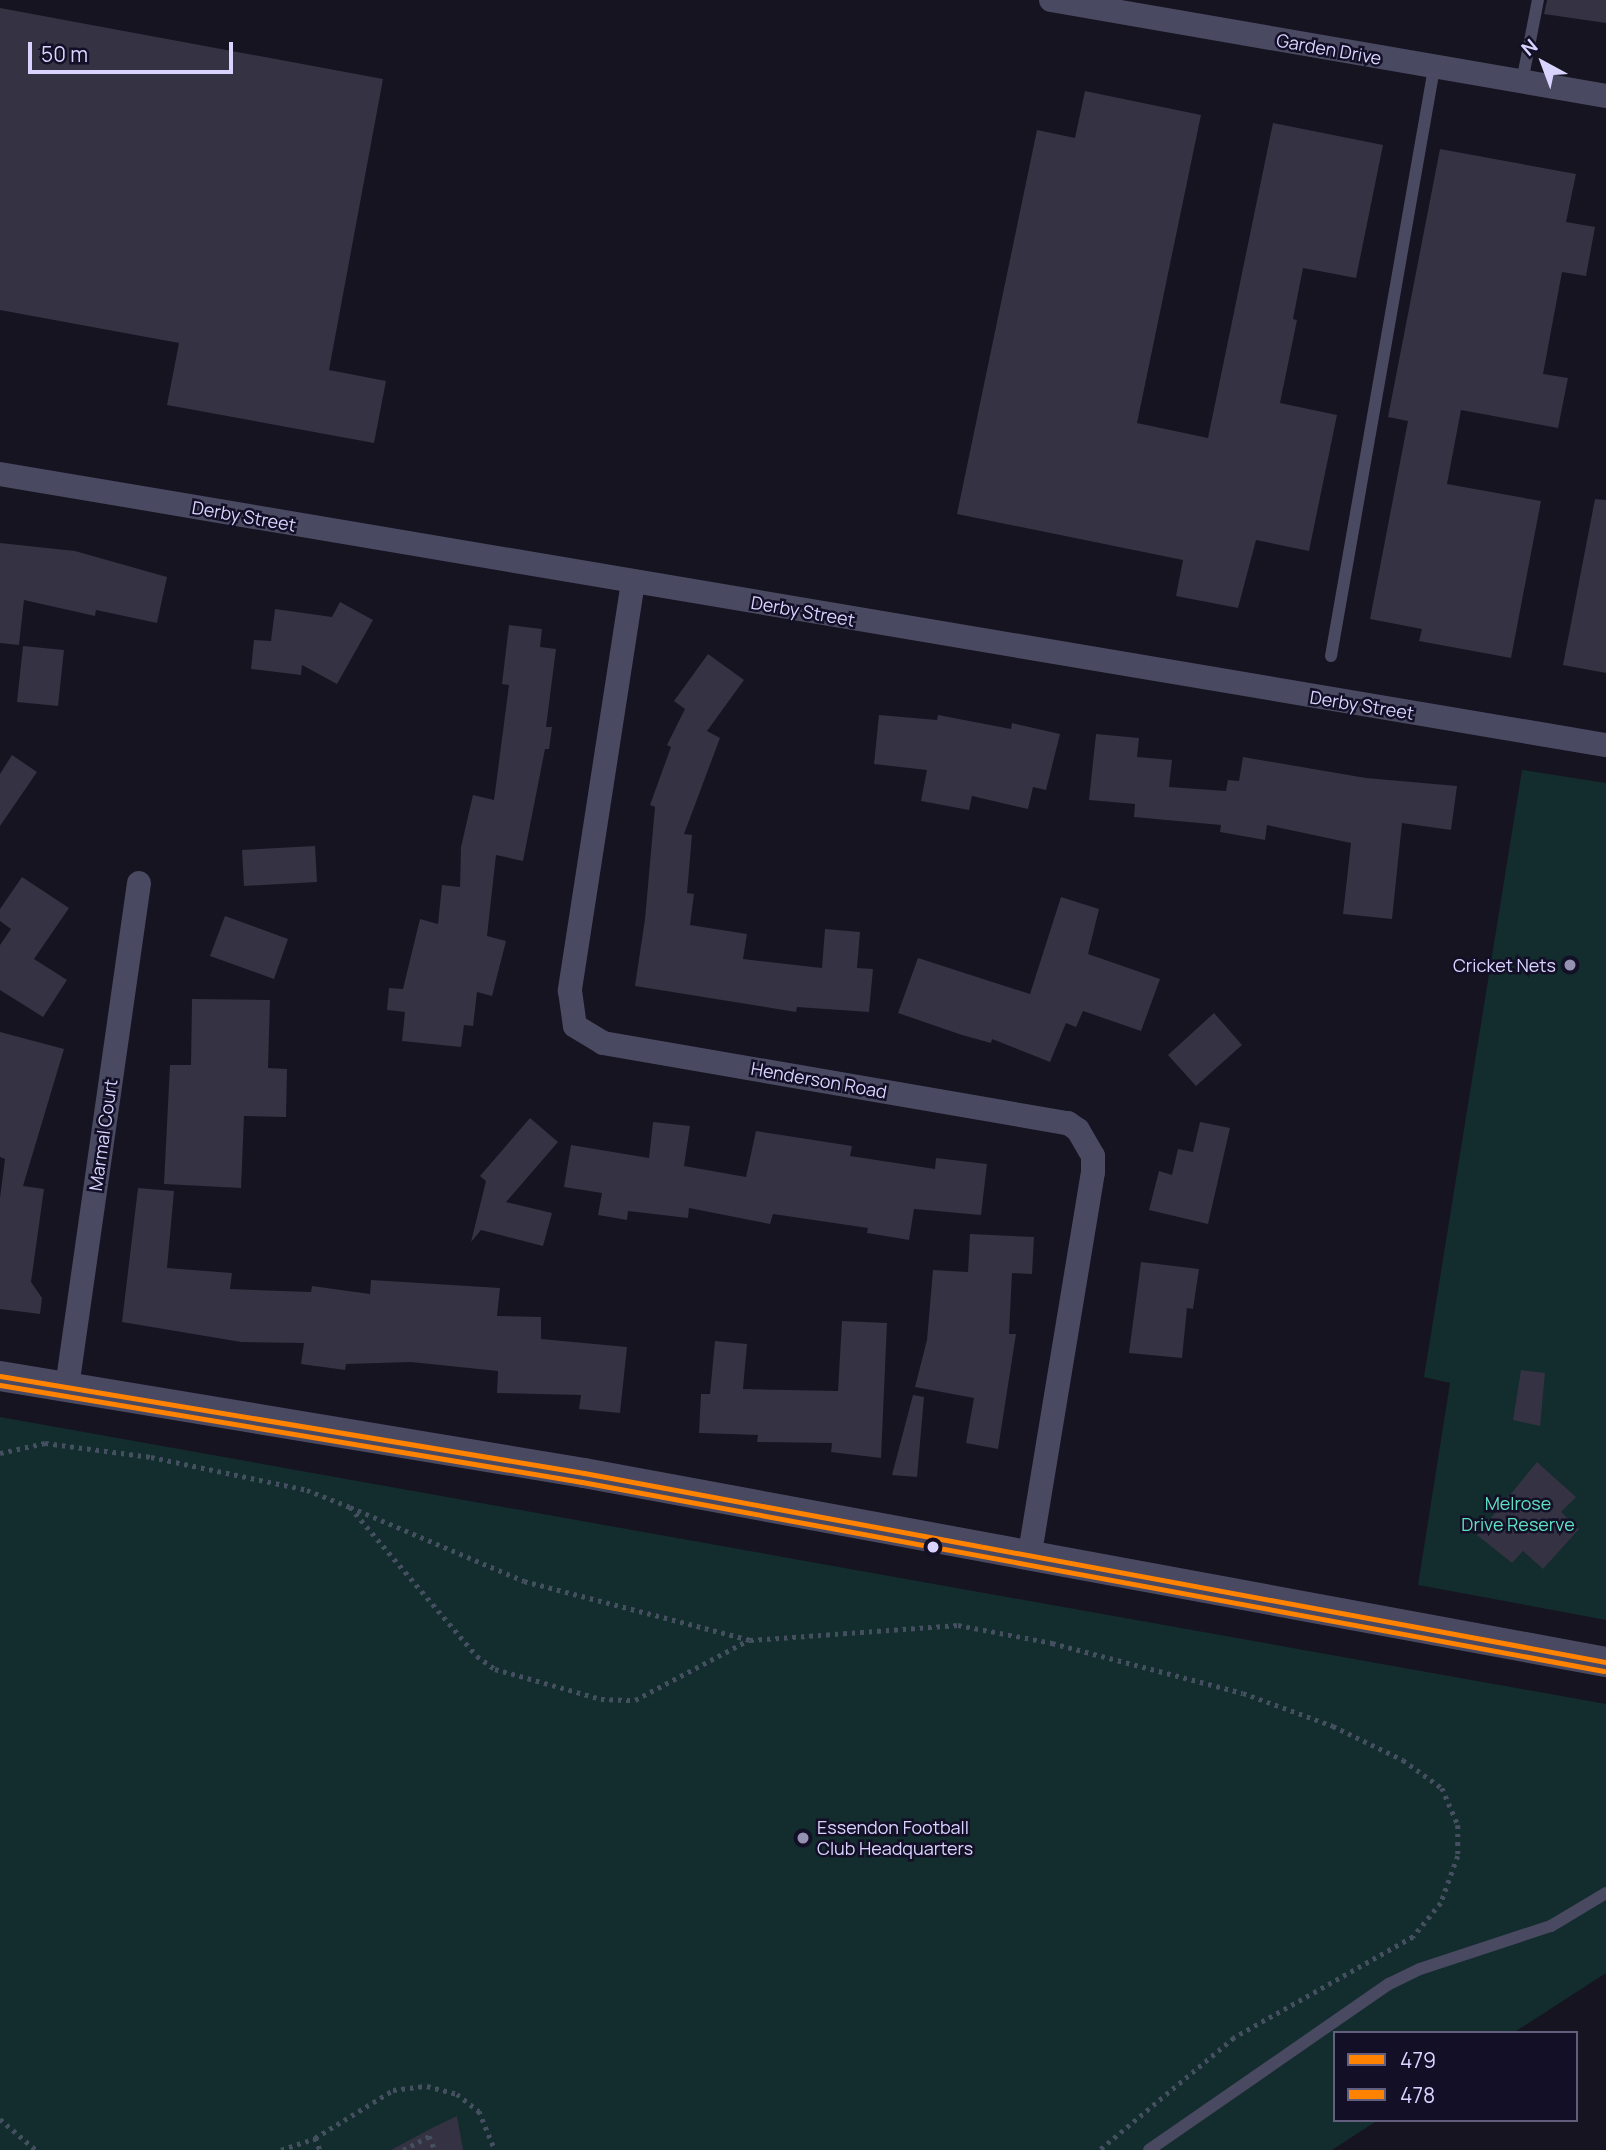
<!DOCTYPE html>
<html>
<head>
<meta charset="utf-8">
<style>
  body { margin:0 }
  #map { position:relative; width:1606px; height:2150px; overflow:hidden; background:#161421; font-family:Manrope,sans-serif }
  div>[style] { position:absolute }
  .green>* { inset:0; background:#132c2d }
  .building>* { inset:0; background:#343243 }
  .path>* { height:4.5px; margin-top:-2.25px; transform-origin:0; background:repeating-linear-gradient(90deg,#44505f 0 3.5px,transparent 0 8.5px) }
  .service>* { height:12px; margin:-6px; padding:0 6px; transform-origin:6px; border-radius:6px; background:#4a4962 }
  .minor>* { height:24px; margin:-12px; padding:0 12px; transform-origin:12px; border-radius:12px; background:#4a4962 }
  .tertiary>* { height:30px; margin:-15px; padding:0 15px; transform-origin:15px; border-radius:15px; background:#4a4962 }
  .bus-1>* { height:5px; margin:-2.5px; padding:0 2.5px; transform-origin:2.5px; border-radius:2.5px; background:#ff8200 }
  .bus-2>* { height:5px; margin:-2.5px; padding:0 2.5px; transform-origin:2.5px; border-radius:2.5px; background:#ff8200 }
  .dots>* { width:19px; height:19px; translate:-50% -50%; box-sizing:border-box; border:4px solid #130f26; border-radius:50% }
  span { translate:-50% -50%; white-space:nowrap; text-align:center; line-height:1.15; -webkit-text-stroke:5px #130f26; paint-order:stroke }
  .street-label { font-size:18px; color:#d9d4ff }
  .poi-label { font-size:18px; color:#d9d4ff }
  .right { translate:-100% -50%; text-align:right }
  .left { translate:0 -50%; text-align:left }
  .park-label { font-size:18px; color:#5fe0c0 }
  .legend { position:absolute; left:1333px; top:2031px; width:245px; height:91px; box-sizing:border-box; background:#130f26; border:2px solid #625e7d; margin:0; padding:9px 12px; list-style:none; font-size:21px; color:#d9d4ff }
  .legend li { display:flex; align-items:center; gap:14px; height:35px }
  .legend b { width:35px; border:2px solid #625e7d }
  .north { position:absolute; left:1508px; top:28px; width:70px; height:70px; -webkit-text-stroke:5px #130f26; paint-order:stroke; rotate:319deg; font-size:19px; font-weight:700; line-height:28px; text-align:center; color:#d9d4ff }
  .north::after { content:''; display:block; margin:auto; width:24px; height:32px; background:#d9d4ff; clip-path:polygon(50% 0,100% 100%,50% 72%,0 100%) }
  .scale { position:absolute; left:28px; top:42px; width:205px; height:32px; box-sizing:border-box; border:4px solid #d9d4ff; border-top:0; padding-left:9px; font-size:21px; line-height:24px; white-space:nowrap; color:#d9d4ff; -webkit-text-stroke:5px #130f26; paint-order:stroke }
</style>
</head>
<body>
<div id="map">
  <div class="green">
    <div style="clip-path:polygon(1522px 770px,1606px 783px,1606px 1620px,1418px 1585px,1450px 1383px,1424px 1377px)"></div>
    <div style="clip-path:polygon(0 1417px,1606px 1704px,1606px 1973px,1513px 2033px,1335px 2033px,1335px 2120px,1378px 2120px,1332px 2150px,0 2150px)"></div>
  </div>
  <div class="building">
    <div style="clip-path:polygon(1547px 0,1606px 0,1606px 23px,1544px 14px)"></div>
    <div style="clip-path:polygon(0 8px,383px 79px,329px 370px,386px 381px,374px 443px,167px 405px,179px 343px,0 310px)"></div>
    <div style="clip-path:polygon(1085px 91px,1201px 115px,1137px 423px,1208px 438px,1273px 123px,1383px 145px,1356px 278px,1303px 268px,1293px 319px,1297px 320px,1280px 403px,1337px 415px,1309px 551px,1256px 540px,1238px 608px,1176px 596px,1183px 560px,957px 514px,1037px 130px,1075px 138px)"></div>
    <div style="clip-path:polygon(1440px 149px,1576px 174px,1566px 222px,1595px 227px,1586px 276px,1562px 272px,1543px 374px,1568px 378px,1558px 428px,1461px 410px,1447px 484px,1541px 501px,1511px 658px,1419px 641px,1422px 629px,1370px 619px,1408px 421px,1388px 417px)"></div>
    <div style="clip-path:polygon(1595px 499px,1606px 500px,1606px 673px,1563px 665px)"></div>
    <div style="clip-path:polygon(0 543px,75px 551px,167px 577px,157px 623px,96px 610px,95px 616px,24px 600px,19px 645px,0 643px)"></div>
    <div style="clip-path:polygon(340px 602px,373px 620px,337px 684px,302px 665px,301px 675px,251px 669px,254px 640px,271px 641px,275px 609px,332px 617px)"></div>
    <div style="clip-path:polygon(509px 625px,542px 629px,540px 647px,556px 649px,546px 727px,552px 727px,549px 749px,545px 749px,523px 861px,496px 855px,487px 936px,506px 941px,492px 996px,477px 992px,473px 1026px,464px 1025px,461px 1047px,402px 1041px,405px 1012px,387px 1010px,389px 988px,403px 989px,420px 919px,438px 924px,442px 885px,460px 887px,461px 847px,473px 795px,494px 800px,509px 685px,502px 684px)"></div>
    <div style="clip-path:polygon(23px 646px,64px 650px,58px 706px,17px 702px)"></div>
    <div style="clip-path:polygon(708px 654px,744px 680px,707px 731px,720px 738px,684px 834px,692px 835px,687px 893px,694px 894px,690px 925px,747px 934px,743px 959px,822px 968px,825px 929px,860px 932px,857px 968px,873px 969px,869px 1012px,797px 1007px,796px 1012px,635px 986px,645px 919px,655px 807px,650px 805px,671px 747px,667px 745px,685px 709px,674px 701px)"></div>
    <div style="clip-path:polygon(879px 715px,937px 720px,938px 715px,1011px 729px,1012px 723px,1060px 734px,1046px 790px,1033px 787px,1028px 809px,972px 796px,969px 810px,921px 801px,927px 770px,874px 764px)"></div>
    <div style="clip-path:polygon(1096px 734px,1139px 738px,1137px 757px,1172px 760px,1169px 787px,1226px 791px,1228px 780px,1239px 781px,1243px 757px,1366px 778px,1457px 786px,1451px 830px,1402px 823px,1392px 919px,1343px 914px,1351px 843px,1267px 825px,1265px 840px,1220px 832px,1221px 825px,1134px 817px,1135px 804px,1089px 800px)"></div>
    <div style="clip-path:polygon(12px 755px,37px 772px,0 826px,0 774px)"></div>
    <div style="clip-path:polygon(315px 846px,317px 882px,244px 886px,242px 850px)"></div>
    <div style="clip-path:polygon(22px 877px,69px 908px,34px 959px,67px 980px,43px 1017px,0 990px,0 945px,11px 929px,0 921px,0 909px)"></div>
    <div style="clip-path:polygon(1061px 897px,1099px 909px,1088px 954px,1160px 979px,1141px 1031px,1083px 1011px,1076px 1027px,1066px 1023px,1050px 1062px,992px 1039px,991px 1043px,962px 1035px,898px 1013px,918px 958px,1030px 994px)"></div>
    <div style="clip-path:polygon(225px 916px,288px 939px,274px 979px,210px 956px)"></div>
    <div style="clip-path:polygon(192px 999px,270px 1000px,268px 1068px,287px 1069px,286px 1117px,244px 1116px,241px 1188px,164px 1184px,170px 1065px,191px 1065px)"></div>
    <div style="clip-path:polygon(1214px 1013px,1242px 1045px,1196px 1086px,1168px 1055px)"></div>
    <div style="clip-path:polygon(0 1032px,64px 1049px,23px 1186px,44px 1189px,31px 1282px,42px 1298px,40px 1314px,0 1309px,0 1198px,5px 1159px,0 1157px)"></div>
    <div style="clip-path:polygon(530px 1118px,558px 1142px,506px 1202px,552px 1213px,543px 1246px,481px 1230px,471px 1242px,486px 1181px,480px 1176px)"></div>
    <div style="clip-path:polygon(653px 1122px,690px 1126px,684px 1166px,746px 1177px,756px 1131px,852px 1146px,850px 1156px,935px 1169px,936px 1158px,987px 1164px,981px 1215px,914px 1209px,909px 1240px,867px 1233px,868px 1228px,773px 1214px,770px 1224px,689px 1208px,688px 1218px,628px 1211px,627px 1220px,598px 1215px,602px 1193px,564px 1187px,571px 1145px,649px 1158px)"></div>
    <div style="clip-path:polygon(1200px 1122px,1230px 1128px,1208px 1224px,1149px 1210px,1159px 1171px,1172px 1175px,1178px 1149px,1193px 1152px)"></div>
    <div style="clip-path:polygon(138px 1188px,174px 1191px,167px 1268px,232px 1273px,230px 1289px,311px 1292px,312px 1286px,370px 1294px,371px 1280px,500px 1288px,497px 1316px,541px 1317px,541px 1339px,627px 1347px,620px 1413px,579px 1409px,581px 1395px,497px 1393px,498px 1371px,411px 1362px,346px 1364px,345px 1370px,301px 1364px,304px 1343px,241px 1342px,122px 1322px)"></div>
    <div style="clip-path:polygon(970px 1234px,1034px 1237px,1032px 1274px,1012px 1273px,1009px 1334px,1016px 1334px,998px 1449px,966px 1443px,974px 1398px,915px 1387px,927px 1340px,933px 1270px,968px 1272px)"></div>
    <div style="clip-path:polygon(1141px 1262px,1199px 1269px,1193px 1309px,1187px 1308px,1182px 1358px,1129px 1353px)"></div>
    <div style="clip-path:polygon(842px 1321px,887px 1323px,881px 1458px,831px 1452px,832px 1443px,757px 1442px,758px 1435px,699px 1433px,701px 1394px,710px 1394px,715px 1341px,747px 1344px,743px 1389px,838px 1391px)"></div>
    <div style="clip-path:polygon(1521px 1370px,1545px 1373px,1540px 1426px,1513px 1420px)"></div>
    <div style="clip-path:polygon(913px 1395px,924px 1397px,917px 1477px,892px 1475px)"></div>
    <div style="clip-path:polygon(1537px 1462px,1576px 1497px,1561px 1512px,1579px 1529px,1543px 1569px,1523px 1551px,1512px 1563px,1477px 1535px)"></div>
    <div style="clip-path:polygon(457px 2116px,463px 2150px,391px 2150px,432px 2128px)"></div>
  </div>
  <div class="path">
    <div style="left:0;top:1453px;width:46px;rotate:-12.5deg"></div>
    <div style="left:45px;top:1443px;width:107px;rotate:7.5deg"></div>
    <div style="left:151px;top:1457px;width:159px;rotate:11.9deg"></div>
    <div style="left:307px;top:1490px;width:46px;rotate:21.6deg"></div>
    <div style="left:350px;top:1507px;width:196px;rotate:49.6deg"></div>
    <div style="left:477px;top:1656px;width:22px;rotate:36deg"></div>
    <div style="left:495px;top:1669px;width:110px;rotate:15.8deg"></div>
    <div style="left:601px;top:1699px;width:34px;rotate:2deg"></div>
    <div style="left:635px;top:1700px;width:129px;rotate:-27.8deg"></div>
    <div style="left:350px;top:1507px;width:189px;rotate:23deg"></div>
    <div style="left:524px;top:1581px;width:234px;rotate:14.6deg"></div>
    <div style="left:750px;top:1640px;width:209px;rotate:-4.1deg"></div>
    <div style="left:958px;top:1625px;width:96px;rotate:10.8deg"></div>
    <div style="left:1052px;top:1643px;width:197px;rotate:14.7deg"></div>
    <div style="left:1243px;top:1693px;width:96px;rotate:20.1deg"></div>
    <div style="left:1333px;top:1726px;width:78px;rotate:25.9deg"></div>
    <div style="left:1403px;top:1760px;width:48px;rotate:35.7deg"></div>
    <div style="left:1442px;top:1788px;width:40px;rotate:66.6deg"></div>
    <div style="left:1458px;top:1825px;width:31px;rotate:90deg"></div>
    <div style="left:1458px;top:1856px;width:50px;rotate:109.9deg"></div>
    <div style="left:1441px;top:1903px;width:44px;rotate:129.5deg"></div>
    <div style="left:1413px;top:1937px;width:206px;rotate:150.6deg"></div>
    <div style="left:1234px;top:2038px;width:175px;rotate:140.1deg"></div>
    <div style="left:0;top:2119px;width:48px;rotate:40.7deg"></div>
    <div style="left:315px;top:2138px;width:13px;rotate:67deg"></div>
    <div style="left:281px;top:2150px;width:36px;rotate:-19deg"></div>
    <div style="left:315px;top:2138px;width:92px;rotate:-31.6deg"></div>
    <div style="left:393px;top:2090px;width:34px;rotate:-7deg"></div>
    <div style="left:427px;top:2086px;width:31px;rotate:15deg"></div>
    <div style="left:457px;top:2094px;width:28px;rotate:38deg"></div>
    <div style="left:479px;top:2111px;width:42px;rotate:67.7deg"></div>
    <div style="left:403px;top:2150px;width:30px;rotate:-28deg"></div>
    <div style="left:429px;top:2136px;width:15px;rotate:67deg"></div>
  </div>
  <div class="service">
    <div style="left:1522px;top:82px;width:84px;rotate:-79deg"></div>
    <div style="left:1331px;top:656px;width:597px;rotate:-80.06deg"></div>
    <div style="left:1149px;top:2150px;width:292px;rotate:-34.7deg"></div>
    <div style="left:1389px;top:1984px;width:34px;rotate:-26deg"></div>
    <div style="left:1420px;top:1969px;width:138px;rotate:-18.2deg"></div>
    <div style="left:1551px;top:1926px;width:64px;rotate:-31deg"></div>
  </div>
  <div class="minor">
    <div style="left:1051px;top:0;width:563px;rotate:9.81deg"></div>
    <div style="left:0;top:474px;width:1629px;rotate:9.58deg"></div>
    <div style="left:633px;top:582px;width:414px;rotate:98.8deg"></div>
    <div style="left:570px;top:991px;width:35px;rotate:82deg"></div>
    <div style="left:575px;top:1026px;width:33px;rotate:31deg"></div>
    <div style="left:603px;top:1043px;width:472px;rotate:9.8deg"></div>
    <div style="left:1068px;top:1123px;width:12px;rotate:35deg"></div>
    <div style="left:1078px;top:1130px;width:30px;rotate:60deg"></div>
    <div style="left:1093px;top:1156px;width:16px;rotate:90deg"></div>
    <div style="left:1093px;top:1172px;width:390px;rotate:99.4deg"></div>
    <div style="left:67px;top:1387px;width:509px;rotate:-81.87deg"></div>
  </div>
  <div class="tertiary">
    <div style="left:0;top:1376px;width:592px;rotate:9.43deg"></div>
    <div style="left:584px;top:1473px;width:1039px;rotate:10.48deg"></div>
  </div>
  <div class="bus-1">
    <div style="left:0;top:1376px;width:592px;rotate:9.43deg"></div>
    <div style="left:584px;top:1473px;width:1039px;rotate:10.48deg"></div>
  </div>
  <div class="bus-2">
    <div style="left:0;top:1385px;width:590px;rotate:9.46deg"></div>
    <div style="left:582px;top:1482px;width:1039px;rotate:10.48deg"></div>
  </div>
  <div class="dots">
    <div style="left:1570px;top:965px;background:#9591b1"></div>
    <div style="left:933px;top:1547px;background:#d9d4ff"></div>
    <div style="left:803px;top:1838px;background:#9591b1"></div>
  </div>
  <div class="street-label">
    <span style="left:1329px;top:49px;rotate:10deg">Garden Drive</span>
    <span style="left:244px;top:516px;rotate:10deg">Derby Street</span>
    <span style="left:803px;top:611px;rotate:10deg">Derby Street</span>
    <span style="left:1362px;top:705px;rotate:9deg">Derby Street</span>
    <span style="left:819px;top:1080px;rotate:10deg">Henderson Road</span>
    <span style="left:103px;top:1135px;rotate:-82deg">Marmal Court</span>
  </div>
  <div class="poi-label">
    <span class="right" style="left:1556px;top:965px">Cricket Nets</span>
    <span class="left" style="left:817px;top:1838px">Essendon Football<br>Club Headquarters</span>
  </div>
  <div class="park-label">
    <span style="left:1518px;top:1514px">Melrose<br>Drive Reserve</span>
  </div>
  <ul class="legend">
  <li><b style="height:9px;background:#ff8200"></b>479</li>
  <li><b style="height:9px;background:#ff8200"></b>478</li>
  </ul>
  <div class="north">N</div>
  <div class="scale">50 m</div>
</div>
</body>
</html>
